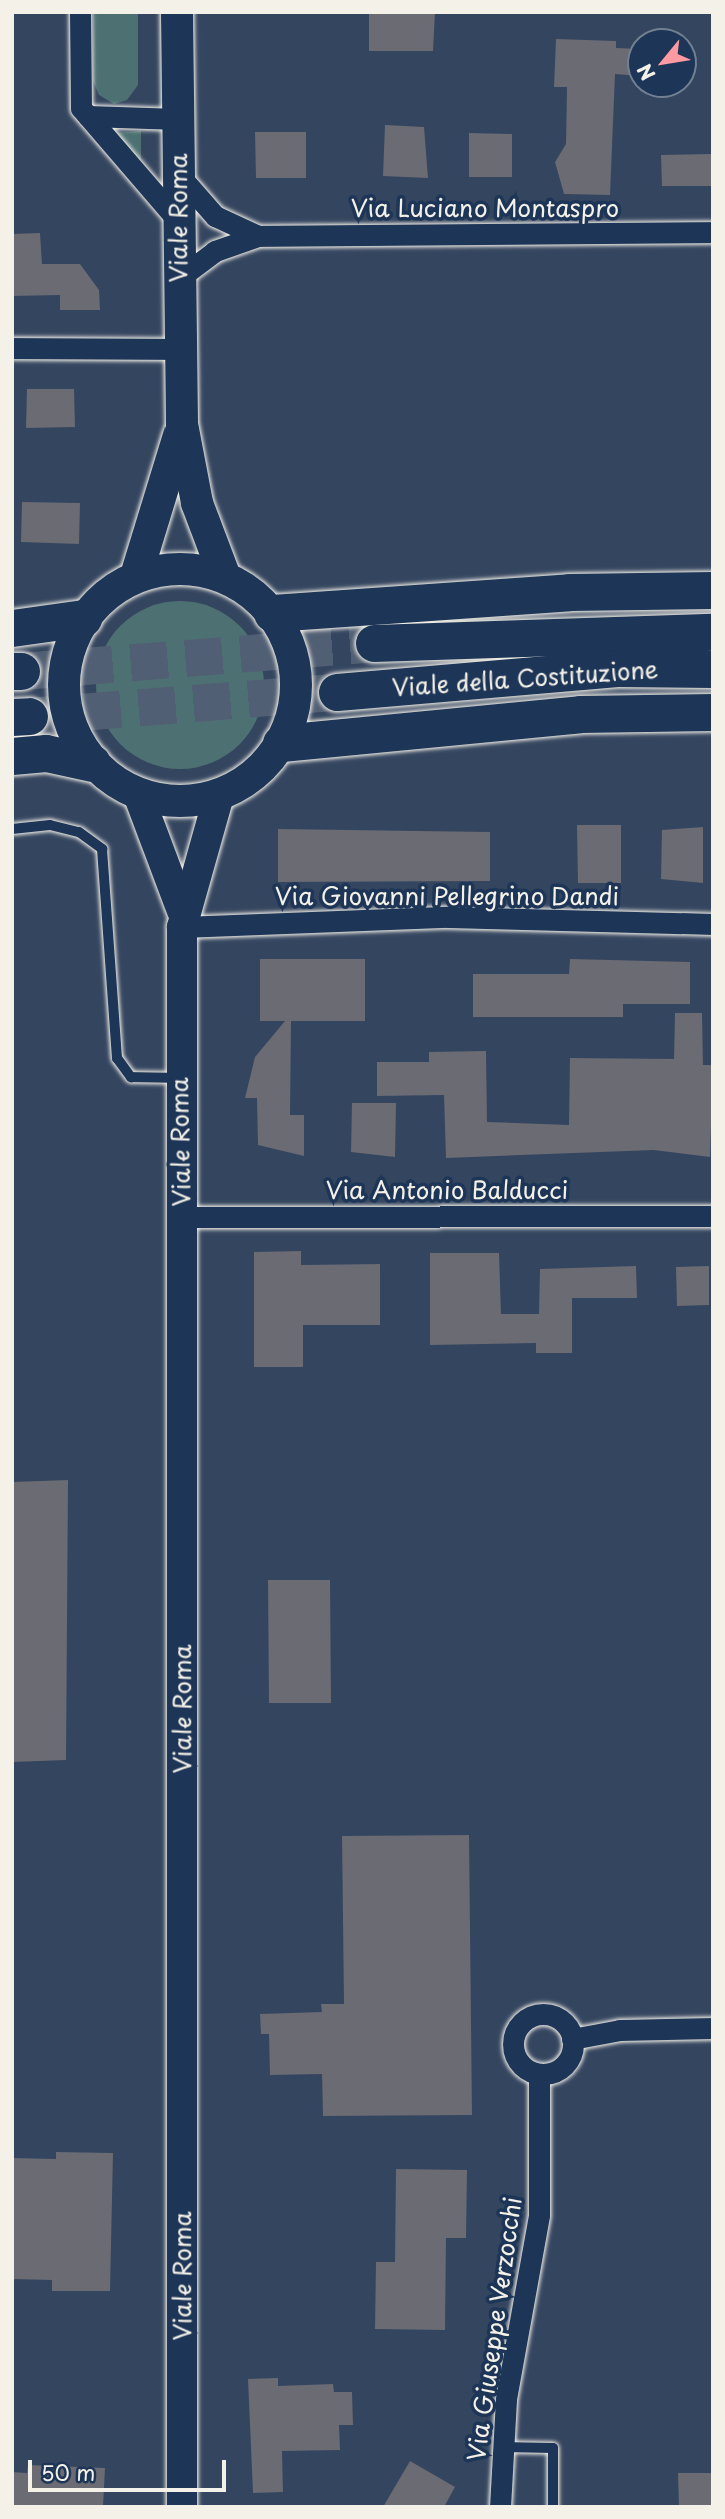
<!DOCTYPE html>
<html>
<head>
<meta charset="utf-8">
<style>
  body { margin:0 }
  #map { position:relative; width:725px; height:2519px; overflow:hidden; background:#34455f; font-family:"Playpen Sans",sans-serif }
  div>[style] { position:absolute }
  .green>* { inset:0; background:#4d7072 }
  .round { border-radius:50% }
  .building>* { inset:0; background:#6a6b73 }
  .highway-tunnel>* { height:37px; margin-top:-18.5px; transform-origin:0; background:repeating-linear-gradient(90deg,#515f74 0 37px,transparent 0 55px) }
  .roads { filter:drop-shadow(0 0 2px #f4f1e8) drop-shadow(0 0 2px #f4f1e8) }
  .lane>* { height:10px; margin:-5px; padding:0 5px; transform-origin:5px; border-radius:5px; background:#1d3557 }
  .street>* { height:21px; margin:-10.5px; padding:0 10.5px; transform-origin:10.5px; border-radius:10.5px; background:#1d3557 }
  .street>.ring { margin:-10.5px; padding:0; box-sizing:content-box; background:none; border:21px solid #1d3557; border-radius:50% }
  .secondary>* { height:30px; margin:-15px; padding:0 15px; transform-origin:15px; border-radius:15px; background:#1d3557 }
  .primary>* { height:32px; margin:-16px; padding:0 16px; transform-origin:16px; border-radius:16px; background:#1d3557 }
  .primary>.ring { margin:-16px; padding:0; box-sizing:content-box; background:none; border:32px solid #1d3557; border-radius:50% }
  .highway>* { height:37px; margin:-18.5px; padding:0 18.5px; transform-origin:18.5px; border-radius:18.5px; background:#1d3557 }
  span { translate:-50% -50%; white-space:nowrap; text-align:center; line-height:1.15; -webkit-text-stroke:7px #1d3557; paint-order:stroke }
  .street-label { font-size:24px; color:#f4f1e8 }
  .frame { position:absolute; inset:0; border:14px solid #f4f1e8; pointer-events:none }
  .north { position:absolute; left:627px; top:28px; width:70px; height:70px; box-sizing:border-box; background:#1d3557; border:2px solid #738091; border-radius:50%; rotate:240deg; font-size:19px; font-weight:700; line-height:28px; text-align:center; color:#f4f1e8 }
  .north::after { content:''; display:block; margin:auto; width:24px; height:32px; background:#ff9aa2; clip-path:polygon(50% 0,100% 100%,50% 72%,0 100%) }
  .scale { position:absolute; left:28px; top:2460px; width:198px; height:32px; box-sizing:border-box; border:4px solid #f4f1e8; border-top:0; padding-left:9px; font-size:21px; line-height:24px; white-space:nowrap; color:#f4f1e8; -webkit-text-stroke:5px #1d3557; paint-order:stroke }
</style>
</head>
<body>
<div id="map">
  <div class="green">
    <div style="clip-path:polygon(93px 12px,138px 12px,138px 85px,127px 100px,114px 104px,99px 95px,93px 81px)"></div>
    <div style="clip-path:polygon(141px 131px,141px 162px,112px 133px)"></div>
    <div class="round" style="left:96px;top:601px;width:168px;height:168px"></div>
  </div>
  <div class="building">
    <div style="clip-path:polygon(369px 12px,435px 12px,433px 51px,369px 51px)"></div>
    <div style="clip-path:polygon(556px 39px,616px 41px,616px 48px,641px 49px,641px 76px,615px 74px,610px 195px,564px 194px,555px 162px,566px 144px,567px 87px,554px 87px)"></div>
    <div style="clip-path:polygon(385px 125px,424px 127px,428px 178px,383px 176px)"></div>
    <div style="clip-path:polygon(255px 132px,306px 132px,306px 178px,256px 178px)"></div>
    <div style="clip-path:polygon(469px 133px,512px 134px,512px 177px,469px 177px)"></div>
    <div style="clip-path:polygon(711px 154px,711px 186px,662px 186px,661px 155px)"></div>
    <div style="clip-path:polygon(40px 233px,42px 264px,80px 264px,99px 290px,100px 310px,60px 310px,60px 295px,12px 296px,12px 234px)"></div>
    <div style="clip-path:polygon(27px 389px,74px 389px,75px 427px,26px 428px)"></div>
    <div style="clip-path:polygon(22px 502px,80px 503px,79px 544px,21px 542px)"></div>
    <div style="clip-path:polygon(577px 825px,621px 825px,621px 883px,578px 883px)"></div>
    <div style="clip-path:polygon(703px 827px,703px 883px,661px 879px,662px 830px)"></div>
    <div style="clip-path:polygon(278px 829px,490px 832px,490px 881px,278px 882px)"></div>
    <div style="clip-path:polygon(260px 959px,365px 959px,365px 1021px,291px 1021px,290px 1115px,304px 1115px,304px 1156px,258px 1145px,257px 1098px,245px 1098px,255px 1057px,285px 1021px,260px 1021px)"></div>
    <div style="clip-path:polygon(570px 959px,690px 962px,690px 1004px,623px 1004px,623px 1017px,473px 1017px,473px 974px,569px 974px)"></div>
    <div style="clip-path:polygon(675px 1013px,702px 1013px,703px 1065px,713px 1065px,710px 1157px,654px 1150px,446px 1158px,444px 1095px,377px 1096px,377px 1062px,429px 1062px,429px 1052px,486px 1051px,487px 1122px,569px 1125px,570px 1058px,674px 1059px)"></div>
    <div style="clip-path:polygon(352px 1103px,396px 1103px,395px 1157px,351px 1152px)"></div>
    <div style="clip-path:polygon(301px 1251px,301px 1265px,380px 1264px,380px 1325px,303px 1325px,303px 1367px,254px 1367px,254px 1252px)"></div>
    <div style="clip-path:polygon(430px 1253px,499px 1253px,501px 1314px,539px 1314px,540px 1269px,636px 1266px,637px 1298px,572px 1298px,572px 1353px,536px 1353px,536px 1343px,430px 1345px)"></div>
    <div style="clip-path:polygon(709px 1266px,709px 1305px,677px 1306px,676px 1267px)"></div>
    <div style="clip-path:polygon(68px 1480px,66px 1760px,12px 1762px,12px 1482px)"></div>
    <div style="clip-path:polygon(268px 1580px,330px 1580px,331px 1703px,269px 1703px)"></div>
    <div style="clip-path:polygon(469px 1835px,472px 2115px,323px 2116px,322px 2074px,270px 2075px,269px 2034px,261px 2034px,260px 2014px,322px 2012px,321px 2004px,344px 2004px,342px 1836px)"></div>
    <div style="clip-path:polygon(56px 2152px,113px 2153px,110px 2291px,52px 2291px,52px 2280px,12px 2279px,12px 2158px,56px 2159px)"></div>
    <div style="clip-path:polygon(396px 2169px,467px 2170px,466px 2238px,446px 2238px,445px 2330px,375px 2329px,376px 2262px,395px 2262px)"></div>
    <div style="clip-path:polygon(278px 2378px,278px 2386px,333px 2384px,334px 2392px,352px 2392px,353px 2425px,339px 2425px,340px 2450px,282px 2451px,283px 2492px,253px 2493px,248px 2379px)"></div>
    <div style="clip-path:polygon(410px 2461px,455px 2487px,444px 2507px,383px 2507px)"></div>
    <div style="clip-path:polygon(28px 2465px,105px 2468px,103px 2507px,12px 2507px,12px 2472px,27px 2473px)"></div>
    <div style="clip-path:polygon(678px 2473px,713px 2473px,713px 2507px,679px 2507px)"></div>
  </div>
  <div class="highway-tunnel">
    <div style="left:21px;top:671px;width:354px;rotate:-4.5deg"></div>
    <div style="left:29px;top:716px;width:309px;rotate:-4.5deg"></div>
  </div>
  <div class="roads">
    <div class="lane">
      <div style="left:12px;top:829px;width:38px;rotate:-6deg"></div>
      <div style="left:50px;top:825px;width:30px;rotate:14deg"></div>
      <div style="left:79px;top:832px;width:29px;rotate:36deg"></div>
      <div style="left:102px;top:849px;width:210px;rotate:85.9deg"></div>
      <div style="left:117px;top:1058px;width:24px;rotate:54deg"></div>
      <div style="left:131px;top:1077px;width:48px;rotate:1.2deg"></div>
      <div style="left:502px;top:2447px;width:51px;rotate:1.1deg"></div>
      <div style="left:553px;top:2448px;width:59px;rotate:90deg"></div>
    </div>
    <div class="street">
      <div style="left:80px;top:12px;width:96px;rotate:89.4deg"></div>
      <div style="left:81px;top:108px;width:150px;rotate:49.3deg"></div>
      <div style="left:88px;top:116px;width:90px;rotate:1.9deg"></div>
      <div style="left:179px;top:175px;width:55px;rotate:48.7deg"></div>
      <div style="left:215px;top:216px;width:47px;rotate:24.9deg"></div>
      <div style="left:178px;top:279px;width:46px;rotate:-37.1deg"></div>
      <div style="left:215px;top:251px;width:46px;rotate:-19.2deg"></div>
      <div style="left:258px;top:236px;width:455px;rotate:-0.5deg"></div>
      <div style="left:12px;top:348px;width:168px;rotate:0.3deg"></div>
      <div style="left:182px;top:927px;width:266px;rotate:-2.2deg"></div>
      <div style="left:448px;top:917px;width:265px;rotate:1.5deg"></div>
      <div style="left:182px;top:1217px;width:531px;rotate:-0.11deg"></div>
      <div class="ring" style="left:513px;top:2014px;width:39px;height:39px"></div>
      <div style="left:572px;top:2039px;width:49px;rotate:-10.6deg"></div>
      <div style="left:620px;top:2030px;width:93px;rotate:-1.2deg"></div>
      <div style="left:500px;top:2507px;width:108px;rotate:-86.8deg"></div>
      <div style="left:506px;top:2399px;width:187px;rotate:-79.8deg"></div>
      <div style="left:539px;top:2215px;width:141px;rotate:-90deg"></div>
    </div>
    <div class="secondary">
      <div style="left:138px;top:794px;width:125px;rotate:69.4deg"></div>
      <div style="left:182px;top:2507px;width:1580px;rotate:-90deg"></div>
      <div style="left:182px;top:927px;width:137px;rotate:-74.3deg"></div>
    </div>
    <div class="primary">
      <div style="left:177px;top:12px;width:412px;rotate:89.3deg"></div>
      <div style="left:182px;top:424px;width:80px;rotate:79.2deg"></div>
      <div style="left:197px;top:503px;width:79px;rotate:69.3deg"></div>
      <div class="ring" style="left:64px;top:569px;width:200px;height:200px"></div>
      <div style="left:136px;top:576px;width:147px;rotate:-73deg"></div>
    </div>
    <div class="highway">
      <div style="left:272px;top:613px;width:298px;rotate:-4deg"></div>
      <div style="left:569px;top:592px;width:144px;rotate:-0.8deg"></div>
      <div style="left:12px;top:628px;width:72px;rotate:-8deg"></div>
      <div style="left:374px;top:643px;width:339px;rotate:-1.9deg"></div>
      <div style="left:12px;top:671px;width:9px"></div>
      <div style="left:337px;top:692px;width:281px;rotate:-4.9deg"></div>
      <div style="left:617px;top:668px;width:96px;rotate:0.6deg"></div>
      <div style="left:12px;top:717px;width:17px;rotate:-3deg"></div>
      <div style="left:281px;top:743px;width:300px;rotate:-5.5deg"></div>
      <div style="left:580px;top:714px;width:133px;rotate:-0.9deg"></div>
      <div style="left:12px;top:756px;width:34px;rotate:-5deg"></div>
      <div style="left:46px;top:753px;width:47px;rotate:12.3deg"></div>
    </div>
  </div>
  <div class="street-label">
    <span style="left:485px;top:208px">Via Luciano Montaspro</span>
    <span style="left:178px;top:218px;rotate:-90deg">Viale Roma</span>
    <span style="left:525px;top:678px;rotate:-4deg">Viale della Costituzione</span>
    <span style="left:447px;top:896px">Via Giovanni Pellegrino Dandi</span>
    <span style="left:180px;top:1142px;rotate:-91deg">Viale Roma</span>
    <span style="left:447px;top:1190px">Via Antonio Balducci</span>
    <span style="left:182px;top:1709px;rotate:-90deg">Viale Roma</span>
    <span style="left:182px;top:2276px;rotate:-90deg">Viale Roma</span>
    <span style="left:494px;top:2329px;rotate:-82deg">Via Giuseppe Verzocchi</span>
  </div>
  <div class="frame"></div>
  <div class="north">N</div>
  <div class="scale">50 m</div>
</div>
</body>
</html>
